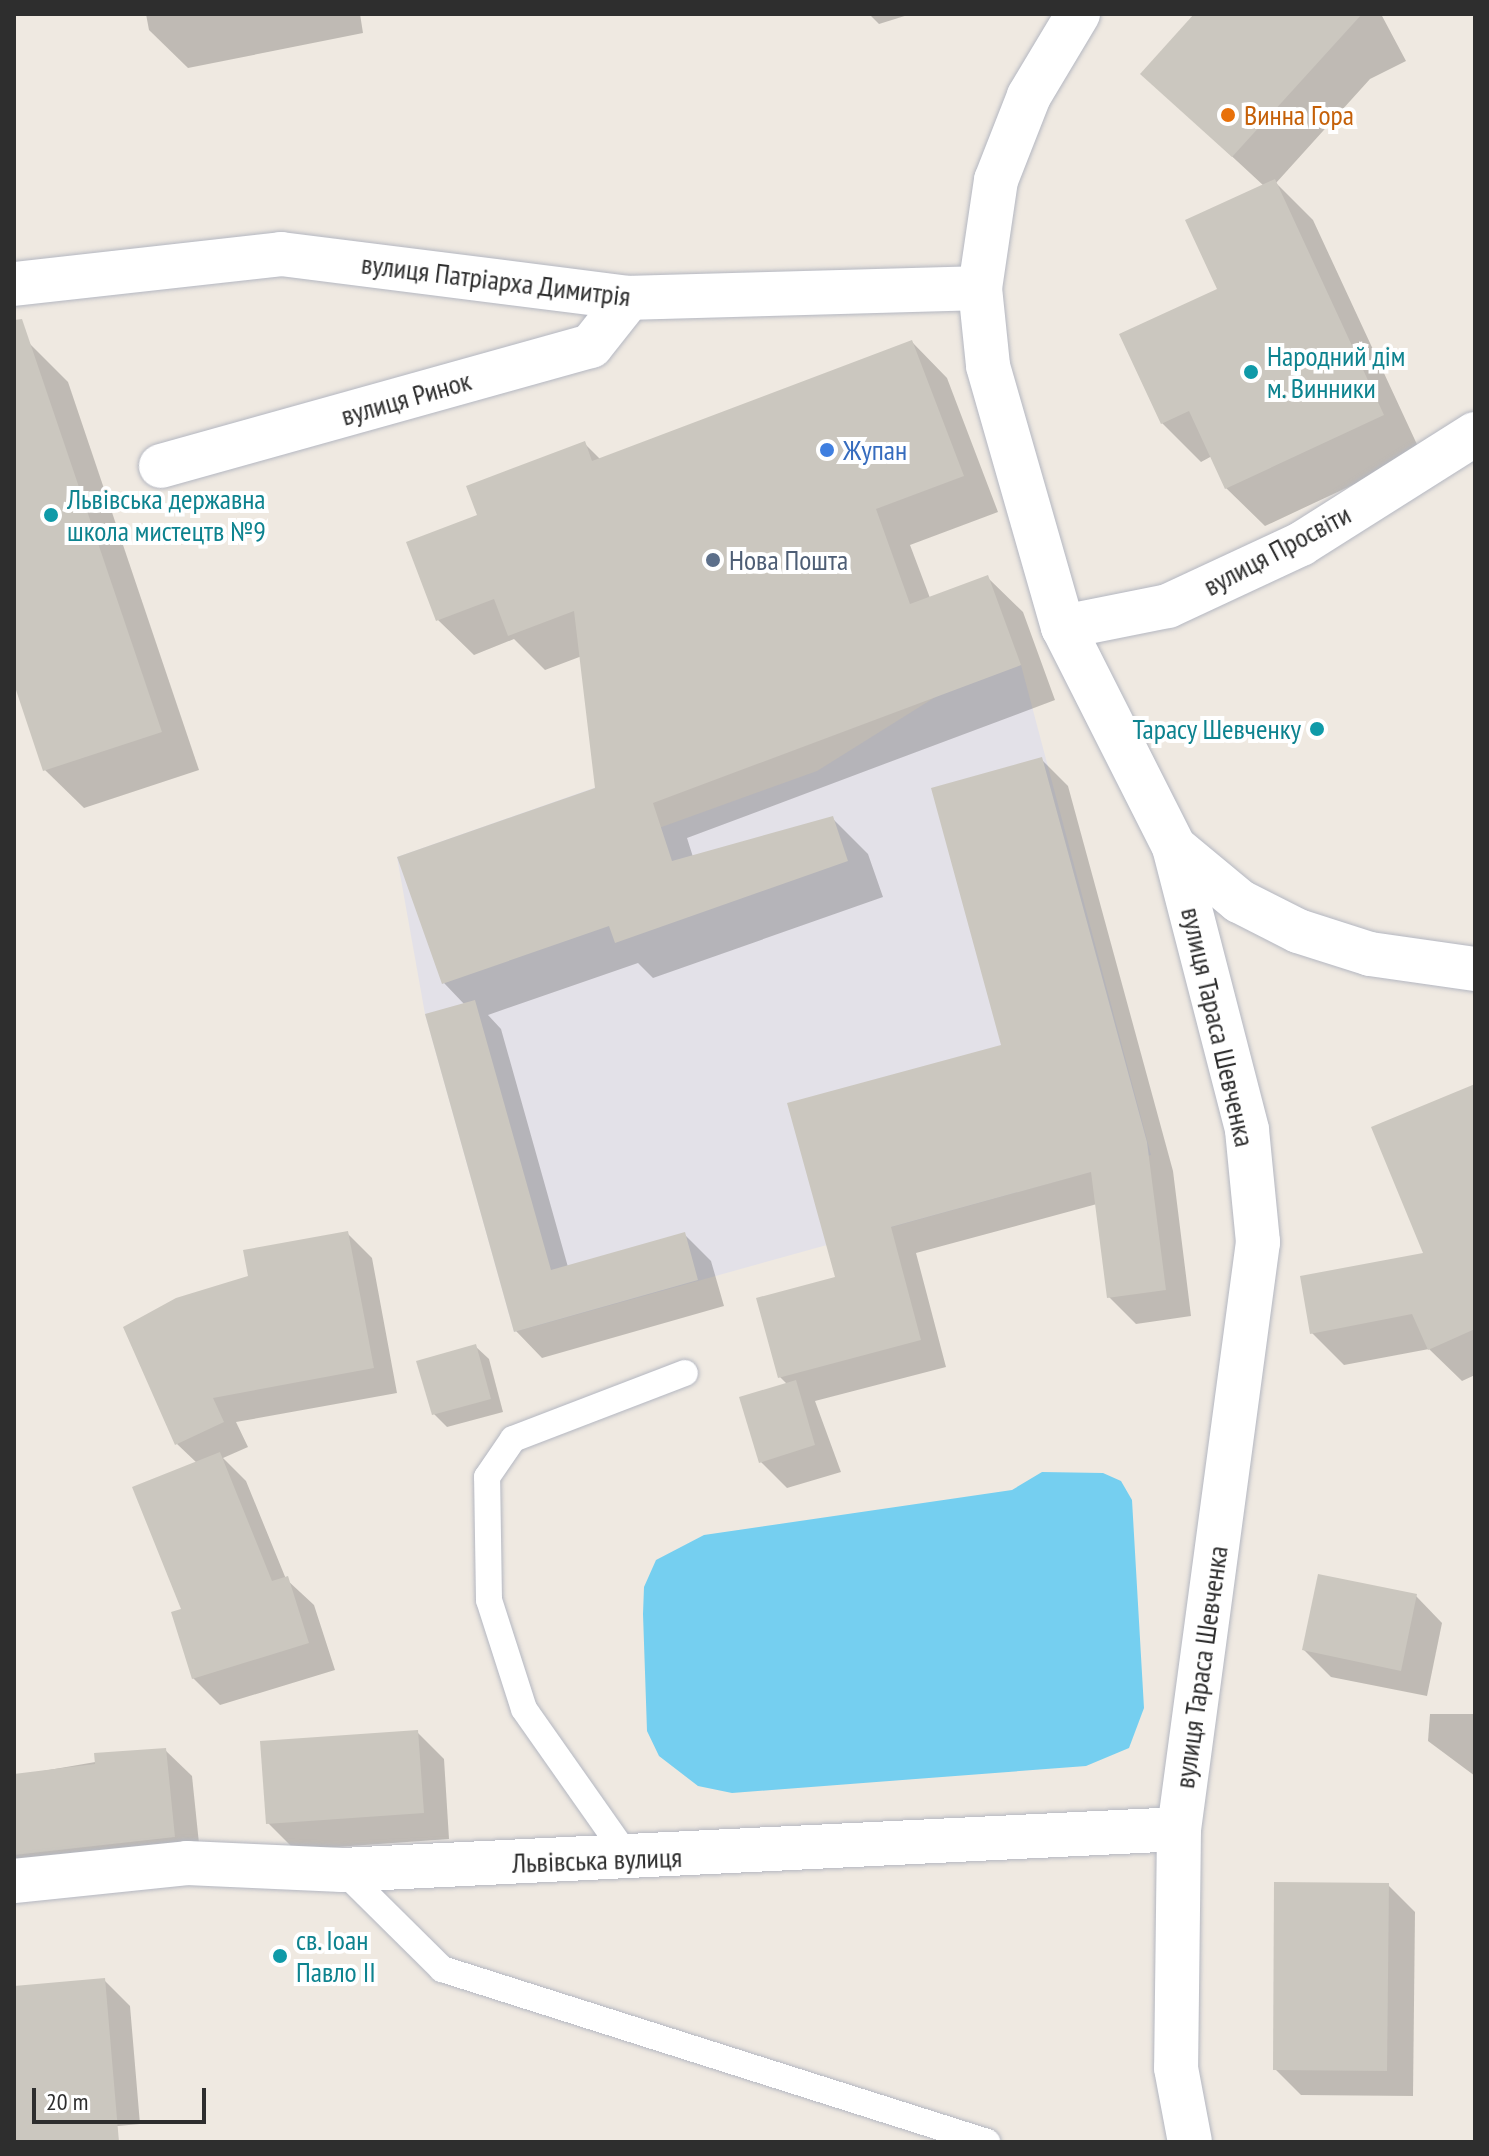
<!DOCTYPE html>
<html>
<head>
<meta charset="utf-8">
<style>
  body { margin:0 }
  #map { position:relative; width:1489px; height:2156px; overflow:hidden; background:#efe9e1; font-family:"PT Sans Narrow",sans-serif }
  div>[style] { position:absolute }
  .industrial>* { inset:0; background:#e3e1e8 }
  .water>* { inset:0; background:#75cff0 }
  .shadow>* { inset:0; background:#0003 }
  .building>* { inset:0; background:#cbc7bf }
  .roads { filter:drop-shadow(0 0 2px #b4b7c1) drop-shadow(0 0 2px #b4b7c1) }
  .lane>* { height:26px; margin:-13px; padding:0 13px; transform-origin:13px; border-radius:13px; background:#fff }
  .street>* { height:44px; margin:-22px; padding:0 22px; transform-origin:22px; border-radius:22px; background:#fff }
  .dots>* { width:22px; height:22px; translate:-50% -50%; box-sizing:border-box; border:4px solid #fff; border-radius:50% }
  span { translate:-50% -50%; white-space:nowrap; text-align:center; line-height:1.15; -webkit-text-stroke:8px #fff; paint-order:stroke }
  .food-label { font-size:28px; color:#c56008 }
  .left { translate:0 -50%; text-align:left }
  .street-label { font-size:28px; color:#2e2e2e }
  .culture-label { font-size:28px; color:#0d838f }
  .right { translate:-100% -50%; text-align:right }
  .shop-label { font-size:28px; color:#366cbe }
  .service-label { font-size:28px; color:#4e5e75 }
  .frame { position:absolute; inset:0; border:16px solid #2e2e2e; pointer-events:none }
  .scale { position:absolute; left:32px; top:2088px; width:174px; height:36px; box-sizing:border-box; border:4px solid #2e2e2e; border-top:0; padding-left:10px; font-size:24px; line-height:28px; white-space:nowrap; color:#2e2e2e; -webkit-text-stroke:6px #fff; paint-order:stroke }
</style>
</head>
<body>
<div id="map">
  <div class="industrial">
    <div style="clip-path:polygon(1021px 665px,1151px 1155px,514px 1332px,425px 1014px,397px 857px,625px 777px,645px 833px,817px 771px,937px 696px)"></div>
  </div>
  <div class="water">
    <div style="clip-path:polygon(1042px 1472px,1103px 1473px,1121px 1481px,1132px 1500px,1144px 1708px,1129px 1748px,1086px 1766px,732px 1793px,698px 1786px,659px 1756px,647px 1731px,643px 1614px,644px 1587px,656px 1560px,704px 1535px,1012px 1490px)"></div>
  </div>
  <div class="shadow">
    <div style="clip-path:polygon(146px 14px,360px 14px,363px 33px,188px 68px,149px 30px)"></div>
    <div style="clip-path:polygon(869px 14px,911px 14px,879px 24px)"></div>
    <div style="clip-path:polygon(1196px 14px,1381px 14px,1406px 61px,1370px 79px,1276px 183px,1313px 220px,1421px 453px,1265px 526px,1226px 488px,1212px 456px,1201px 462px,1162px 423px,1264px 186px,1143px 74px)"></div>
    <div style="clip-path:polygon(912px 342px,947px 378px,998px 512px,910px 545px,930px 598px,987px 577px,1023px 612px,1055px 700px,687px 838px,693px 857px,832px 818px,868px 854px,883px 897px,653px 978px,638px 963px,488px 1015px,501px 1029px,568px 1267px,684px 1234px,711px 1261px,724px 1306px,542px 1358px,516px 1331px,465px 1005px,444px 983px,597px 789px,582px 656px,545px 670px,514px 639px,474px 655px,438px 620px,480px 516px,584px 443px,601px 460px)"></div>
    <div style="clip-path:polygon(29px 343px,68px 382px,199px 770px,84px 808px,45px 770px,14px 678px,14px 348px)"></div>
    <div style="clip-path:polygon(1041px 759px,1068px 786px,1173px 1171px,1191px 1316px,1136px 1324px,1109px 1297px,1097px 1204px,916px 1253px,946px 1367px,815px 1401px,841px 1472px,787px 1488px,761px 1462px,787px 1384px,780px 1377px,837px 1278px,1003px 1047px)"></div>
    <div style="clip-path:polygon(1475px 1087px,1475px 1375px,1462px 1381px,1429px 1349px,1344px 1365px,1312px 1333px,1425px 1254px)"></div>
    <div style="clip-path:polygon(347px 1233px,372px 1258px,397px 1393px,236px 1422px,248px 1447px,223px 1458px,246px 1481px,286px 1579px,314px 1605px,335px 1670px,220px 1705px,193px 1678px,184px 1610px,197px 1463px,177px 1444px,250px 1278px)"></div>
    <div style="clip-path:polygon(475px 1346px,489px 1359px,503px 1412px,447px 1427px,434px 1414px)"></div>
    <div style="clip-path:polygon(1416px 1596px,1442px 1623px,1427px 1696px,1331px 1677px,1304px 1650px)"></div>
    <div style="clip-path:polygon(1430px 1714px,1475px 1714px,1475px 1776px,1428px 1741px)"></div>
    <div style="clip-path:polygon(417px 1732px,444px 1759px,449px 1839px,295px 1850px,268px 1823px)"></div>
    <div style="clip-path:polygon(165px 1750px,192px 1776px,201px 1863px,39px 1881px,14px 1856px,14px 1776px)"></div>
    <div style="clip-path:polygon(1388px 1885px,1415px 1912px,1413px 2096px,1301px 2095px,1275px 2069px)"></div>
    <div style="clip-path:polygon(104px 1980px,130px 2006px,140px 2124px,62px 2131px,62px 2142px,14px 2142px,14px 1988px)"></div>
  </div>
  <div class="building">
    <div style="clip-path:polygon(1194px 14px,1362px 14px,1232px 157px,1140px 74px)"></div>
    <div style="clip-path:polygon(1275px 179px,1384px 415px,1225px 489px,1189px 411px,1161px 424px,1119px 334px,1217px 289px,1185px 220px)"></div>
    <div style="clip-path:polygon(22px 319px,162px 732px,43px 771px,14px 684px,14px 320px)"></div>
    <div style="clip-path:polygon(912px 340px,964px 476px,876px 509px,910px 604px,988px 575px,1021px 665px,653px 803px,672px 861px,833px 816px,848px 861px,615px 943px,609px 926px,442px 984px,397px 857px,595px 788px,574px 611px,508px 636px,494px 599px,436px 621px,406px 542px,477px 515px,466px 486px,585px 441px,592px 461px)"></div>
    <div style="clip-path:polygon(1042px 757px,1147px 1142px,1166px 1290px,1107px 1298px,1091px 1172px,891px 1227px,921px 1340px,778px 1378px,756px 1298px,835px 1277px,787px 1103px,1001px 1045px,931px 788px)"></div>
    <div style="clip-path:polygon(475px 1000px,551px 1270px,685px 1232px,698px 1280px,514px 1332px,425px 1014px)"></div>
    <div style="clip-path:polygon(1475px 1084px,1475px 1329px,1428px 1350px,1412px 1314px,1310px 1334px,1300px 1276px,1423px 1253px,1371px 1127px)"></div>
    <div style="clip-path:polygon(348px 1231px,374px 1368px,213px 1398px,224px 1422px,175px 1445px,123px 1327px,176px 1298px,248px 1276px,243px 1250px)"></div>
    <div style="clip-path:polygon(476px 1344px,491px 1399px,432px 1415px,416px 1361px)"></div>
    <div style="clip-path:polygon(796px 1380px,815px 1445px,759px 1463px,739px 1397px)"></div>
    <div style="clip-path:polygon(220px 1452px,272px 1581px,288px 1576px,309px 1643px,192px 1679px,171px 1612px,181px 1609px,132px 1487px)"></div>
    <div style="clip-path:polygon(1318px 1574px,1417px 1594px,1401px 1671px,1302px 1650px)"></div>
    <div style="clip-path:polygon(418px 1730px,424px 1813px,266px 1824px,260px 1741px)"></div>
    <div style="clip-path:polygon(166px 1748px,175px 1837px,14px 1855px,14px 1774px,95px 1764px,94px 1753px)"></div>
    <div style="clip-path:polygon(1274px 1882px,1389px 1883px,1387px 2071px,1273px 2070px)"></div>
    <div style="clip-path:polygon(105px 1978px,119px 2142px,14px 2142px,14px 1986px)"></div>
  </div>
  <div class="roads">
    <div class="lane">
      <div style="left:630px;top:1860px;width:184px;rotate:-125.1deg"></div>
      <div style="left:524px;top:1709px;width:114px;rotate:-107.8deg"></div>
      <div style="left:489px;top:1600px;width:123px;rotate:-90.9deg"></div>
      <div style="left:487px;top:1477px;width:46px;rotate:-55.6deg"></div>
      <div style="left:513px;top:1439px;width:184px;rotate:-21deg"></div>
      <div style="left:342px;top:1870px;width:141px;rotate:44.7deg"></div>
      <div style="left:442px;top:1969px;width:572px;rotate:17.61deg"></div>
    </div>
    <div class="street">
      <div style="left:1078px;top:14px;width:96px;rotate:120.9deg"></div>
      <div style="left:1029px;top:96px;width:90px;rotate:111.4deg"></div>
      <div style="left:996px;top:180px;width:109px;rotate:98.4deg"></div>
      <div style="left:980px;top:288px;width:78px;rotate:84.1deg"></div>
      <div style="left:988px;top:366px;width:272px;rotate:74deg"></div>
      <div style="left:1063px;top:627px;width:246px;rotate:63.2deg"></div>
      <div style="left:1174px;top:847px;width:292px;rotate:75.5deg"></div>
      <div style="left:1247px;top:1130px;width:113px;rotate:84.4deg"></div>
      <div style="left:1258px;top:1242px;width:592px;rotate:97.66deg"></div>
      <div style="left:1179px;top:1829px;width:239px;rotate:90.7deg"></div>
      <div style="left:1176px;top:2068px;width:75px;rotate:79.3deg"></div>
      <div style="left:14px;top:284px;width:269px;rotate:-6.4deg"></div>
      <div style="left:281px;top:254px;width:351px;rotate:7.2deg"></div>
      <div style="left:629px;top:298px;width:351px;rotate:-1.6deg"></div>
      <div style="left:161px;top:466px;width:446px;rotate:-15.6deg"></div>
      <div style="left:591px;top:346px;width:61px;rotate:-51.6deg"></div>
      <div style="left:1063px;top:627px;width:107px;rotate:-11.3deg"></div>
      <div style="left:1168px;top:606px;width:147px;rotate:-25deg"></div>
      <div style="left:1301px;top:544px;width:206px;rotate:-32.3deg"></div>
      <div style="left:1174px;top:847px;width:85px;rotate:39.7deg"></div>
      <div style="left:1239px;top:901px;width:66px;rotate:27deg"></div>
      <div style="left:1298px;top:931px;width:76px;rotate:17.7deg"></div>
      <div style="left:1370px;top:954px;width:106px;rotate:8.1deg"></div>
      <div style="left:14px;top:1881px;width:174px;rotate:-5.9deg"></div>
      <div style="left:187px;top:1863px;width:155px;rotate:2.6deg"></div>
      <div style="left:342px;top:1870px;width:838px;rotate:-2.8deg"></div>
    </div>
  </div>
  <div class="dots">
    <div style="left:1228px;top:115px;background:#e8710a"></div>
    <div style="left:1251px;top:372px;background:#0f9aa8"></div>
    <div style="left:827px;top:450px;background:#3f7fe0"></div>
    <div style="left:51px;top:515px;background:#0f9aa8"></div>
    <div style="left:713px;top:560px;background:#5c6f8a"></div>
    <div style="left:1317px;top:729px;background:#0f9aa8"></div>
    <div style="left:280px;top:1956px;background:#0f9aa8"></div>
  </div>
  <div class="food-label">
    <span class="left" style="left:1244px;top:115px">Винна Гора</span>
  </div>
  <div class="street-label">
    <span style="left:496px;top:280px;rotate:7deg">вулиця Патріарха Димитрія</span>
    <span style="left:406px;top:398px;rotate:-16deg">вулиця Ринок</span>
    <span style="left:1277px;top:550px;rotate:-28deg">вулиця Просвіти</span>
    <span style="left:1218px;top:1027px;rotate:77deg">вулиця Тараса Шевченка</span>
    <span style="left:1201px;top:1667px;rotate:-82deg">вулиця Тараса Шевченка</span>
    <span style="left:597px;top:1860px;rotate:-2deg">Львівська вулиця</span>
  </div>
  <div class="culture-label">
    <span class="left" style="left:1267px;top:372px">Народний дім<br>м. Винники</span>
    <span class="left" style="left:67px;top:515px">Львівська державна<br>школа мистецтв №9</span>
    <span class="right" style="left:1301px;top:729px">Тарасу Шевченку</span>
    <span class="left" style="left:296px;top:1956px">св. Іоан<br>Павло ІІ</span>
  </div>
  <div class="shop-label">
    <span class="left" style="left:843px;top:450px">Жупан</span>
  </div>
  <div class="service-label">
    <span class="left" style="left:729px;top:560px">Нова Пошта</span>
  </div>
  <div class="frame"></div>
  <div class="scale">20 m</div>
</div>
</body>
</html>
